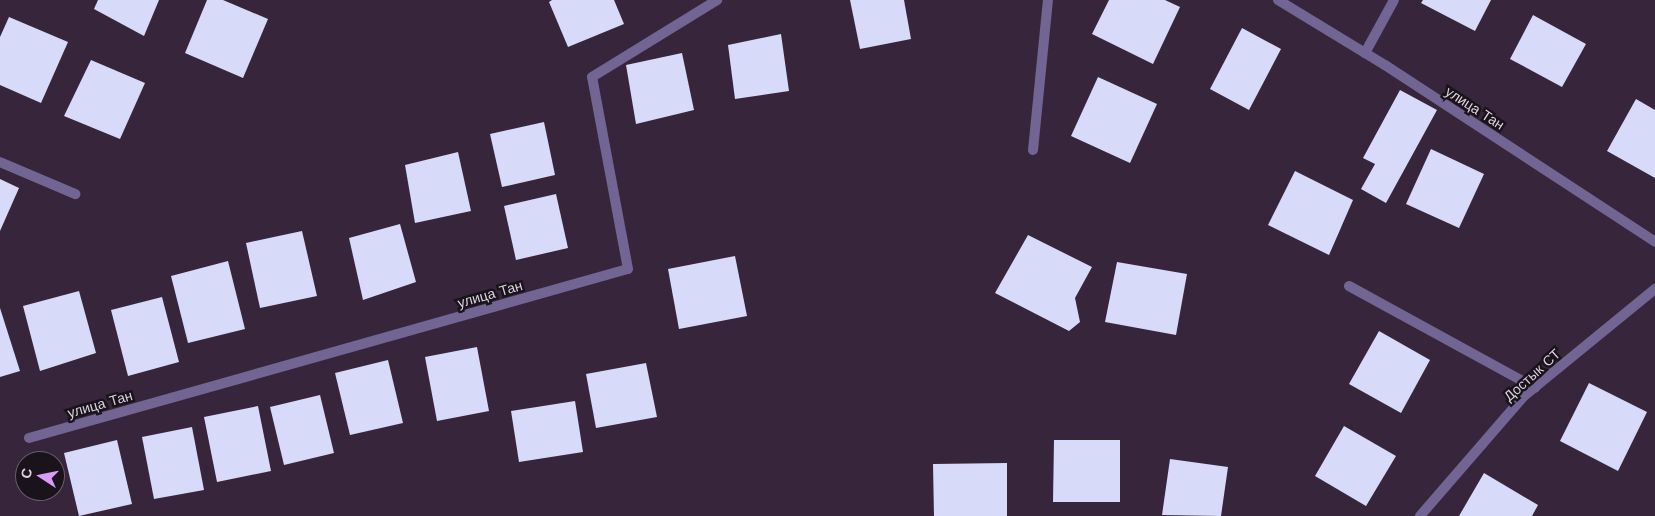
<!DOCTYPE html>
<html>
<head>
<meta charset="utf-8">
<style>
  body { margin:0 }
  #map { position:relative; width:1655px; height:516px; overflow:hidden; background:#37263b; font-family:"Work Sans",sans-serif }
  div>[style] { position:absolute }
  .building>* { inset:0; background:#d8daf9 }
  .lane>* { height:10px; margin:-5px; padding:0 5px; transform-origin:5px; border-radius:5px; background:#726594 }
  .street>* { height:10px; margin:-5px; padding:0 5px; transform-origin:5px; border-radius:5px; background:#726594 }
  span { translate:-50% -50%; white-space:nowrap; text-align:center; line-height:1.15; -webkit-text-stroke:5px #1a131c; paint-order:stroke }
  .street-label { font-size:14px; color:#dbd1de }
  .north { position:absolute; left:15px; top:451px; width:50px; height:50px; box-sizing:border-box; background:#1a131c; border:1px solid #675f6a; border-radius:50%; rotate:281deg; font-size:14px; font-weight:700; line-height:20px; text-align:center; color:#dbd1de }
  .north::after { content:''; display:block; margin:auto; width:18px; height:22px; background:#d79bf9; clip-path:polygon(50% 0,100% 100%,50% 72%,0 100%) }
</style>
</head>
<body>
<div id="map">
  <div class="building">
    <div style="clip-path:polygon(98px 0,159px 0,144px 36px,94px 9px)"></div>
    <div style="clip-path:polygon(207px 0,223px 0,268px 19px,243px 78px,185px 53px)"></div>
    <div style="clip-path:polygon(552px 0,614px 0,624px 24px,568px 47px,549px 2px)"></div>
    <div style="clip-path:polygon(850px 0,904px 0,911px 39px,860px 49px)"></div>
    <div style="clip-path:polygon(1109px 0,1165px 0,1180px 7px,1153px 64px,1092px 34px)"></div>
    <div style="clip-path:polygon(1423px 0,1491px 0,1475px 31px,1421px 3px)"></div>
    <div style="clip-path:polygon(1533px 15px,1586px 44px,1562px 87px,1510px 59px)"></div>
    <div style="clip-path:polygon(9px 17px,68px 42px,41px 103px,0 85px,0 37px)"></div>
    <div style="clip-path:polygon(1242px 28px,1281px 49px,1249px 110px,1210px 89px)"></div>
    <div style="clip-path:polygon(781px 34px,789px 91px,735px 99px,728px 45px)"></div>
    <div style="clip-path:polygon(682px 53px,694px 110px,636px 124px,626px 65px)"></div>
    <div style="clip-path:polygon(91px 60px,145px 83px,120px 139px,64px 116px)"></div>
    <div style="clip-path:polygon(1098px 77px,1157px 104px,1130px 163px,1071px 136px)"></div>
    <div style="clip-path:polygon(1400px 90px,1437px 110px,1386px 203px,1361px 189px,1375px 164px,1363px 158px)"></div>
    <div style="clip-path:polygon(1636px 99px,1655px 110px,1655px 178px,1607px 151px)"></div>
    <div style="clip-path:polygon(544px 122px,555px 175px,502px 187px,490px 134px)"></div>
    <div style="clip-path:polygon(1431px 149px,1484px 174px,1459px 228px,1406px 204px)"></div>
    <div style="clip-path:polygon(458px 152px,471px 211px,415px 223px,405px 165px)"></div>
    <div style="clip-path:polygon(1295px 171px,1353px 200px,1329px 255px,1268px 225px)"></div>
    <div style="clip-path:polygon(0 179px,19px 188px,0 231px)"></div>
    <div style="clip-path:polygon(556px 194px,568px 248px,516px 260px,504px 206px)"></div>
    <div style="clip-path:polygon(400px 224px,416px 282px,363px 300px,349px 238px)"></div>
    <div style="clip-path:polygon(302px 231px,317px 296px,260px 308px,246px 243px)"></div>
    <div style="clip-path:polygon(1028px 235px,1092px 267px,1075px 298px,1080px 322px,1069px 331px,995px 293px)"></div>
    <div style="clip-path:polygon(735px 256px,747px 316px,679px 329px,668px 269px)"></div>
    <div style="clip-path:polygon(228px 261px,245px 329px,188px 343px,171px 276px)"></div>
    <div style="clip-path:polygon(1117px 262px,1187px 274px,1176px 335px,1105px 322px)"></div>
    <div style="clip-path:polygon(79px 291px,96px 353px,40px 371px,23px 306px)"></div>
    <div style="clip-path:polygon(162px 297px,179px 362px,128px 376px,111px 310px)"></div>
    <div style="clip-path:polygon(0 308px,20px 371px,0 377px)"></div>
    <div style="clip-path:polygon(1379px 331px,1430px 360px,1401px 413px,1349px 384px)"></div>
    <div style="clip-path:polygon(477px 347px,489px 411px,437px 421px,425px 357px)"></div>
    <div style="clip-path:polygon(388px 360px,403px 423px,350px 435px,335px 373px)"></div>
    <div style="clip-path:polygon(646px 363px,657px 417px,596px 428px,586px 374px)"></div>
    <div style="clip-path:polygon(1589px 383px,1647px 412px,1618px 471px,1560px 441px)"></div>
    <div style="clip-path:polygon(320px 395px,334px 453px,284px 465px,270px 407px)"></div>
    <div style="clip-path:polygon(575px 401px,583px 452px,519px 462px,511px 411px)"></div>
    <div style="clip-path:polygon(258px 406px,271px 471px,217px 482px,204px 417px)"></div>
    <div style="clip-path:polygon(1344px 426px,1396px 456px,1366px 506px,1315px 476px)"></div>
    <div style="clip-path:polygon(192px 427px,204px 490px,154px 499px,142px 437px)"></div>
    <div style="clip-path:polygon(117px 440px,132px 504px,79px 516px,64px 453px)"></div>
    <div style="clip-path:polygon(1054px 440px,1120px 440px,1120px 502px,1053px 502px)"></div>
    <div style="clip-path:polygon(1170px 459px,1228px 467px,1221px 516px,1162px 515px)"></div>
    <div style="clip-path:polygon(1007px 463px,1007px 516px,934px 516px,933px 464px)"></div>
    <div style="clip-path:polygon(1484px 473px,1538px 505px,1532px 516px,1459px 516px)"></div>
  </div>
  <div class="lane">
    <div style="left:29px;top:438px;width:622px;rotate:-15.76deg"></div>
    <div style="left:628px;top:269px;width:195px;rotate:-100.6deg"></div>
  </div>
  <div class="street">
    <div style="left:1278px;top:0;width:125px;rotate:31.3deg"></div>
    <div style="left:1385px;top:65px;width:323px;rotate:33.2deg"></div>
    <div style="left:1365px;top:53px;width:60px;rotate:-61.3deg"></div>
    <div style="left:592px;top:77px;width:147px;rotate:-31.6deg"></div>
    <div style="left:1033px;top:150px;width:151px;rotate:-84.3deg"></div>
    <div style="left:0;top:162px;width:82px;rotate:23.1deg"></div>
    <div style="left:1349px;top:286px;width:212px;rotate:28.7deg"></div>
    <div style="left:1420px;top:516px;width:157px;rotate:-49.1deg"></div>
    <div style="left:1523px;top:397px;width:171px;rotate:-39.3deg"></div>
  </div>
  <div class="street-label">
    <span style="left:1475px;top:108px;rotate:33deg">улица Тан</span>
    <span style="left:490px;top:294px;rotate:-16deg">улица Тан</span>
    <span style="left:1532px;top:375px;rotate:-42deg">Достык СТ</span>
    <span style="left:100px;top:404px;rotate:-16deg">улица Тан</span>
  </div>
  <div class="north">С</div>
</div>
</body>
</html>
